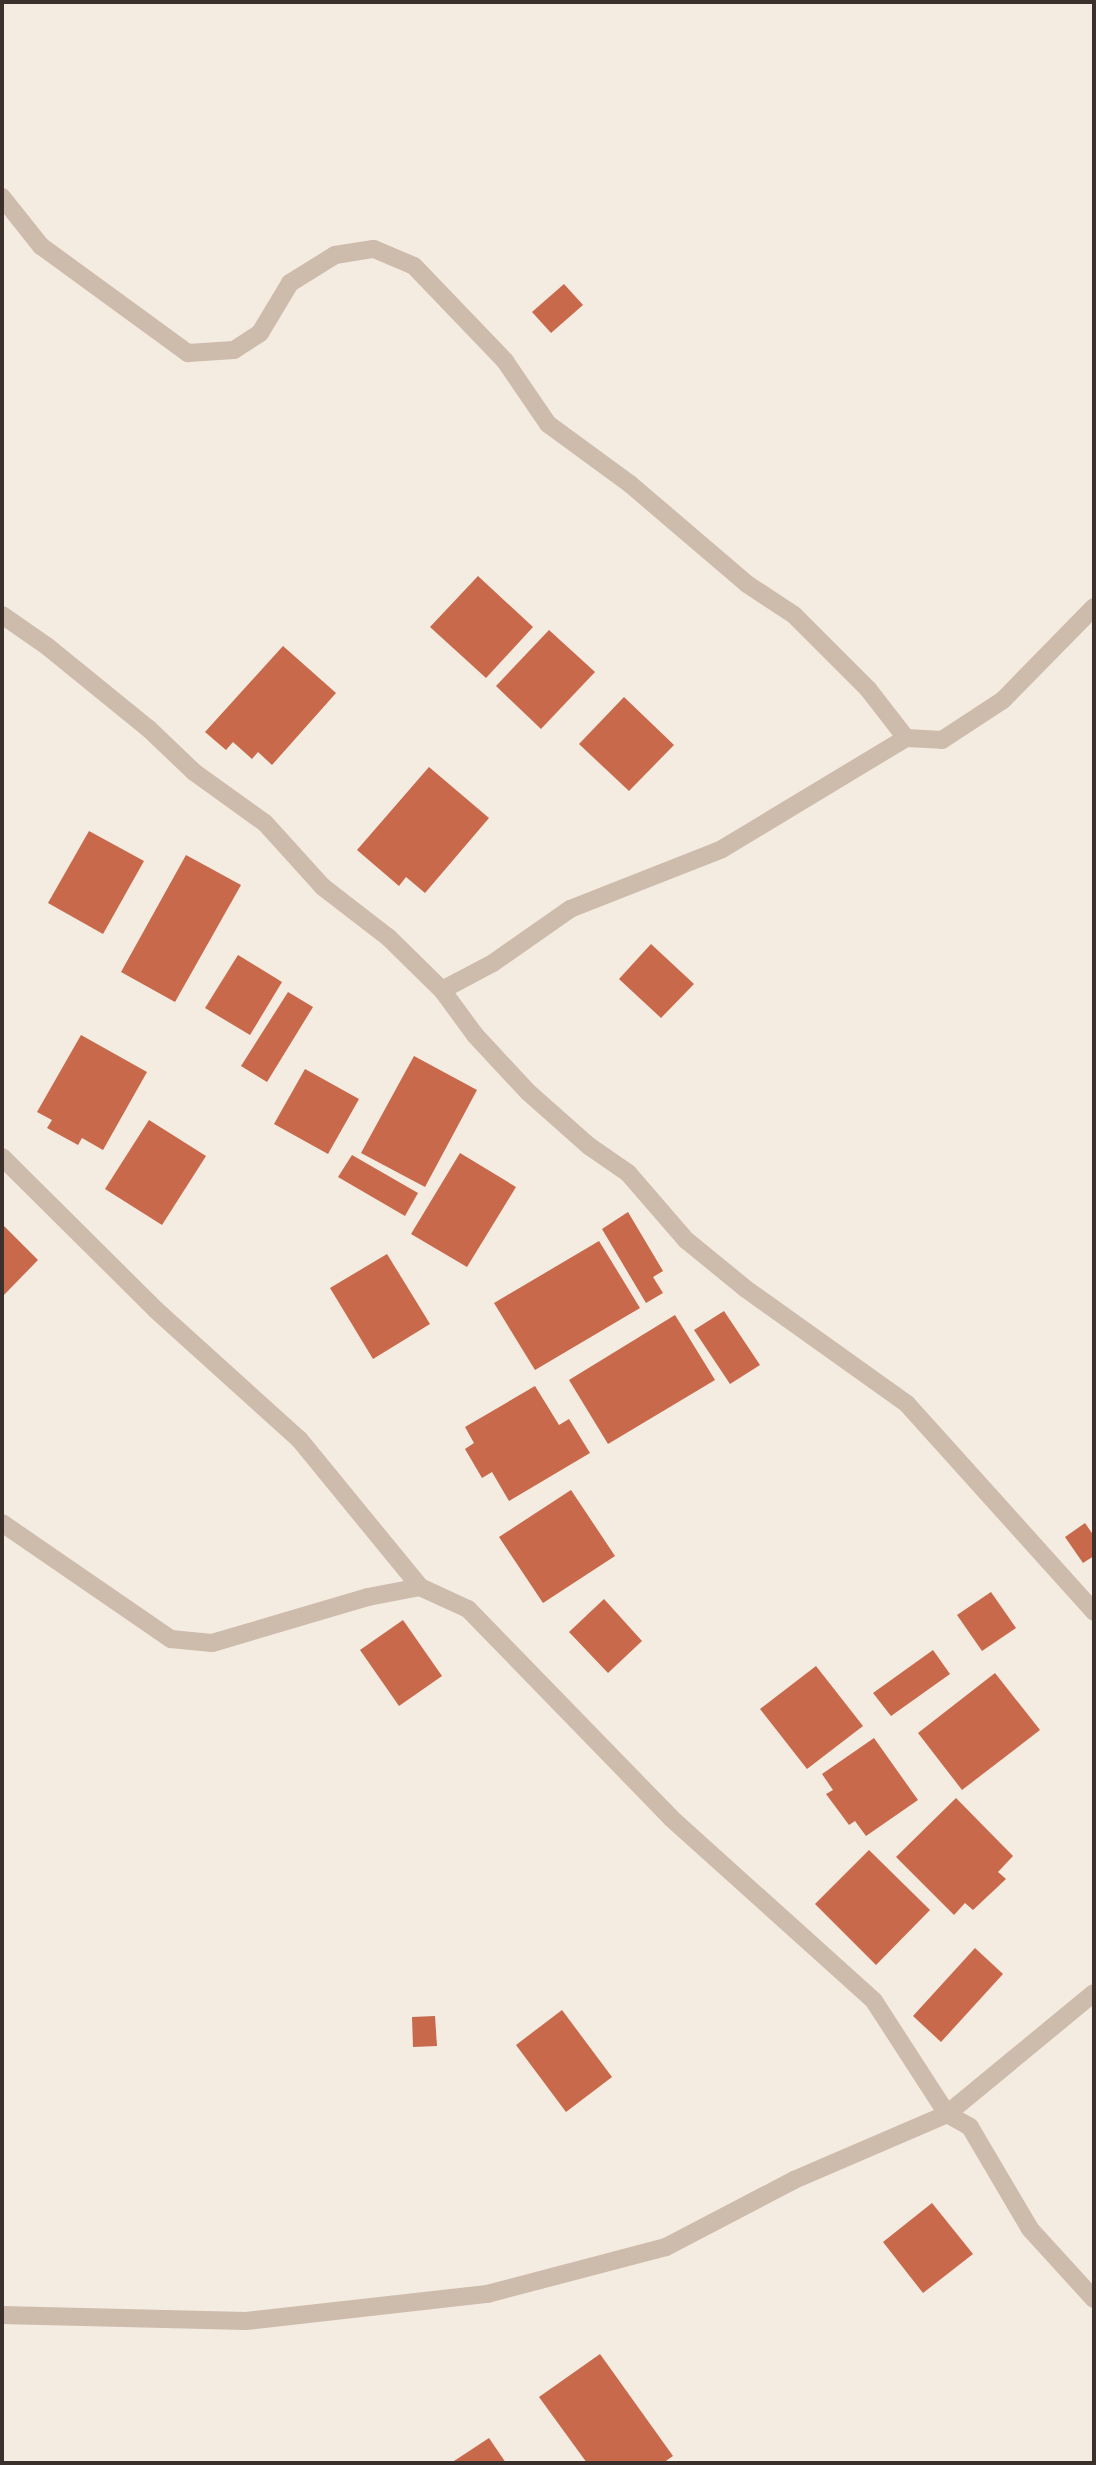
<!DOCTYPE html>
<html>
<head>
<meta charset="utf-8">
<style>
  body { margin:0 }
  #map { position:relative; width:1096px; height:2465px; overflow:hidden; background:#f4ebe1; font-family:Quicksand,sans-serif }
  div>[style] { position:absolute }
  .building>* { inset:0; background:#c8694b }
  .street>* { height:18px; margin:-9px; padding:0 9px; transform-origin:9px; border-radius:9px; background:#cdbbac }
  span { translate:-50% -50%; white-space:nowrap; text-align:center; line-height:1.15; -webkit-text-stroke:7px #fbf5ee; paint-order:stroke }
  .frame { position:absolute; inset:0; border:4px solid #3b302b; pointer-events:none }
</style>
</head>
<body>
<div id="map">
  <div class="building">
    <div style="clip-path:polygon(564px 284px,583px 305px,551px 333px,532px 312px)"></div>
    <div style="clip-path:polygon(478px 576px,533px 627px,486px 678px,430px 627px)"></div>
    <div style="clip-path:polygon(549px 630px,595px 672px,541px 729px,496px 686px)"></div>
    <div style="clip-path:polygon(283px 646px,336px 693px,272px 765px,258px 752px,252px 759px,233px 742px,226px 750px,205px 732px)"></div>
    <div style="clip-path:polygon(624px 697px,674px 745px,629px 791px,579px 744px)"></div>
    <div style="clip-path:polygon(429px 767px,489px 818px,425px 893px,406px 877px,399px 886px,357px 850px)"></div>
    <div style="clip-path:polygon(89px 831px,144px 861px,103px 934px,48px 903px)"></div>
    <div style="clip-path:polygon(186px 855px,241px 885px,175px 1002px,121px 972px)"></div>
    <div style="clip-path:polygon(651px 944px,694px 984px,661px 1018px,619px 979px)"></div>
    <div style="clip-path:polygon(238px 955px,282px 982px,250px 1035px,205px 1008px)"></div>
    <div style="clip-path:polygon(288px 992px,313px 1007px,267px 1082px,241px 1066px)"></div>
    <div style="clip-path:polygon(81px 1035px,147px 1072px,103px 1150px,82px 1138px,78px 1145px,47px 1128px,52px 1120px,37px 1112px)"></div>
    <div style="clip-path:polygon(414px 1056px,477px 1090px,425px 1187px,361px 1153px)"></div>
    <div style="clip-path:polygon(305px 1069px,359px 1099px,328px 1154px,274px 1124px)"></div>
    <div style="clip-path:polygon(149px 1120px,206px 1156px,162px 1225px,105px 1189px)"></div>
    <div style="clip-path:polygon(460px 1153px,516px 1187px,467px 1267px,411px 1234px)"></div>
    <div style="clip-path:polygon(352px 1155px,418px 1193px,405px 1216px,338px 1177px)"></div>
    <div style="clip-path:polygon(628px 1212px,663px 1271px,653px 1277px,663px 1293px,646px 1303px,602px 1229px)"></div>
    <div style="clip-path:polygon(2px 1224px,38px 1260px,2px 1297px)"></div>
    <div style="clip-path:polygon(599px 1241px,640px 1308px,535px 1370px,494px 1303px)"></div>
    <div style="clip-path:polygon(387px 1254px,430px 1324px,373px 1359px,330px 1288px)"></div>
    <div style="clip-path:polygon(724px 1311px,760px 1365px,730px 1384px,694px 1330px)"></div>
    <div style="clip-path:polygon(675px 1315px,715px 1380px,608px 1444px,569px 1380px)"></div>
    <div style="clip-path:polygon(535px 1386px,559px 1425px,569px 1419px,590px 1453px,509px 1501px,492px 1472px,482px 1478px,465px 1449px,474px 1443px,465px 1427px)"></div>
    <div style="clip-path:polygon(571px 1490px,615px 1556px,543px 1603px,499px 1537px)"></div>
    <div style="clip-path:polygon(1085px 1523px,1094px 1536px,1094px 1556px,1083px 1563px,1065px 1537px)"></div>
    <div style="clip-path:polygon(991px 1592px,1016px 1628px,982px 1651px,957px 1615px)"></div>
    <div style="clip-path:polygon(604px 1599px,642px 1641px,608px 1673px,569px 1632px)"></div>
    <div style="clip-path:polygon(403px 1620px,442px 1676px,399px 1706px,360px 1650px)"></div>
    <div style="clip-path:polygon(933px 1650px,950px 1674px,891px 1716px,873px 1693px)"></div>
    <div style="clip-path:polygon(816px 1666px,863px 1726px,807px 1769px,760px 1709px)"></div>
    <div style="clip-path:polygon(995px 1673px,1040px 1730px,962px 1790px,918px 1733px)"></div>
    <div style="clip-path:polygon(874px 1738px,918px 1800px,866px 1836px,855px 1821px,849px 1825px,826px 1794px,833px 1790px,822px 1774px)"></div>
    <div style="clip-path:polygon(956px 1798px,1013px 1856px,998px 1872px,1006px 1879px,973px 1910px,965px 1903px,954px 1915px,896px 1857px)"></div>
    <div style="clip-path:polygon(869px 1850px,930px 1910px,876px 1965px,815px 1904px)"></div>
    <div style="clip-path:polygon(975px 1948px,1003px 1974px,941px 2042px,913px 2016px)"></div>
    <div style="clip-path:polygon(562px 2010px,612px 2077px,566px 2112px,516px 2045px)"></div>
    <div style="clip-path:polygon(435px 2016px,437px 2046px,413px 2047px,412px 2017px)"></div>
    <div style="clip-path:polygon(932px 2203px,973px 2254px,923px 2293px,883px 2242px)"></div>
    <div style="clip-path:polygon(600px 2354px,673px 2456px,663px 2463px,587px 2463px,539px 2397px)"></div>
    <div style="clip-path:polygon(489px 2438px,506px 2463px,451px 2463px)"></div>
  </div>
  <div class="street">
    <div style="left:2px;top:197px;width:63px;rotate:51.5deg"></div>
    <div style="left:41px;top:246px;width:182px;rotate:36.1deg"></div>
    <div style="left:188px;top:353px;width:46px;rotate:-3.7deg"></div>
    <div style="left:234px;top:350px;width:31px;rotate:-33deg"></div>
    <div style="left:260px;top:333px;width:58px;rotate:-59deg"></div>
    <div style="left:290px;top:283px;width:53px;rotate:-31.9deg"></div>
    <div style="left:335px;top:255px;width:39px;rotate:-9deg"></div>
    <div style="left:374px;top:249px;width:43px;rotate:23deg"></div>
    <div style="left:414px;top:266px;width:132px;rotate:46.2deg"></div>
    <div style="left:505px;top:361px;width:76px;rotate:55.7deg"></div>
    <div style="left:548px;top:424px;width:102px;rotate:36.2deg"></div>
    <div style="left:630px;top:484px;width:154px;rotate:40.5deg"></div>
    <div style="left:747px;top:584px;width:56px;rotate:33.4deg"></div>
    <div style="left:794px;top:615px;width:105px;rotate:45deg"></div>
    <div style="left:868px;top:689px;width:62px;rotate:52.2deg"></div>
    <div style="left:906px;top:738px;width:36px;rotate:3deg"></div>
    <div style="left:942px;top:740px;width:73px;rotate:-33.3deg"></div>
    <div style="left:1003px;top:700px;width:130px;rotate:-45.6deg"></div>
    <div style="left:2px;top:615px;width:56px;rotate:34.8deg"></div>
    <div style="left:48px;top:647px;width:130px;rotate:39.1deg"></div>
    <div style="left:149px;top:729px;width:62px;rotate:43.7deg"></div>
    <div style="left:194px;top:772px;width:87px;rotate:35.7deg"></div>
    <div style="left:265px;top:823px;width:86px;rotate:47.8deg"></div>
    <div style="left:323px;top:887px;width:82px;rotate:37.6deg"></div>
    <div style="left:388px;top:937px;width:76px;rotate:44.5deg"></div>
    <div style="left:442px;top:990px;width:56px;rotate:53.7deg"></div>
    <div style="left:475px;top:1035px;width:78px;rotate:47.1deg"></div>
    <div style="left:528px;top:1092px;width:81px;rotate:41.5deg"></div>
    <div style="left:589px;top:1146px;width:47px;rotate:34.7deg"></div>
    <div style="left:628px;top:1173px;width:89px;rotate:49.1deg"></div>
    <div style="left:686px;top:1240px;width:77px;rotate:39.2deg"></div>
    <div style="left:746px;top:1289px;width:198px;rotate:35.5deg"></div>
    <div style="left:907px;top:1404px;width:280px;rotate:48deg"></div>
    <div style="left:442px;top:990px;width:58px;rotate:-27.9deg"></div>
    <div style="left:493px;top:963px;width:94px;rotate:-35deg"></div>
    <div style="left:570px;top:909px;width:163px;rotate:-21.5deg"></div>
    <div style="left:722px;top:849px;width:215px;rotate:-31.1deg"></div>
    <div style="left:2px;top:1157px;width:217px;rotate:44.8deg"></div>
    <div style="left:156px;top:1310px;width:193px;rotate:42.1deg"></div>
    <div style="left:299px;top:1439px;width:191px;rotate:50.7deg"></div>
    <div style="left:2px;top:1523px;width:205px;rotate:34.5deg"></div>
    <div style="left:171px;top:1639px;width:41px;rotate:5.6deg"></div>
    <div style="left:212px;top:1643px;width:163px;rotate:-16.4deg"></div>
    <div style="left:368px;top:1597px;width:53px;rotate:-10.9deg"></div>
    <div style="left:420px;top:1587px;width:53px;rotate:24.6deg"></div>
    <div style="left:468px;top:1609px;width:291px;rotate:45.8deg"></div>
    <div style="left:671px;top:1818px;width:273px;rotate:42deg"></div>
    <div style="left:874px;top:2001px;width:135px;rotate:57.1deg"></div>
    <div style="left:947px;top:2114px;width:26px;rotate:29deg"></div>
    <div style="left:970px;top:2127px;width:118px;rotate:59.5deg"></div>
    <div style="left:1030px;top:2229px;width:95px;rotate:47.6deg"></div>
    <div style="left:2px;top:2315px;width:244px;rotate:1.4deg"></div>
    <div style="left:246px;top:2321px;width:243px;rotate:-6.4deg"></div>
    <div style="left:487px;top:2294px;width:185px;rotate:-14.7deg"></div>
    <div style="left:666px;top:2247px;width:144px;rotate:-27.6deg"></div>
    <div style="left:794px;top:2180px;width:167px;rotate:-23.3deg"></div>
    <div style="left:947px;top:2114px;width:190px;rotate:-39.5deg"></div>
  </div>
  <div class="frame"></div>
</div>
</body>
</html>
